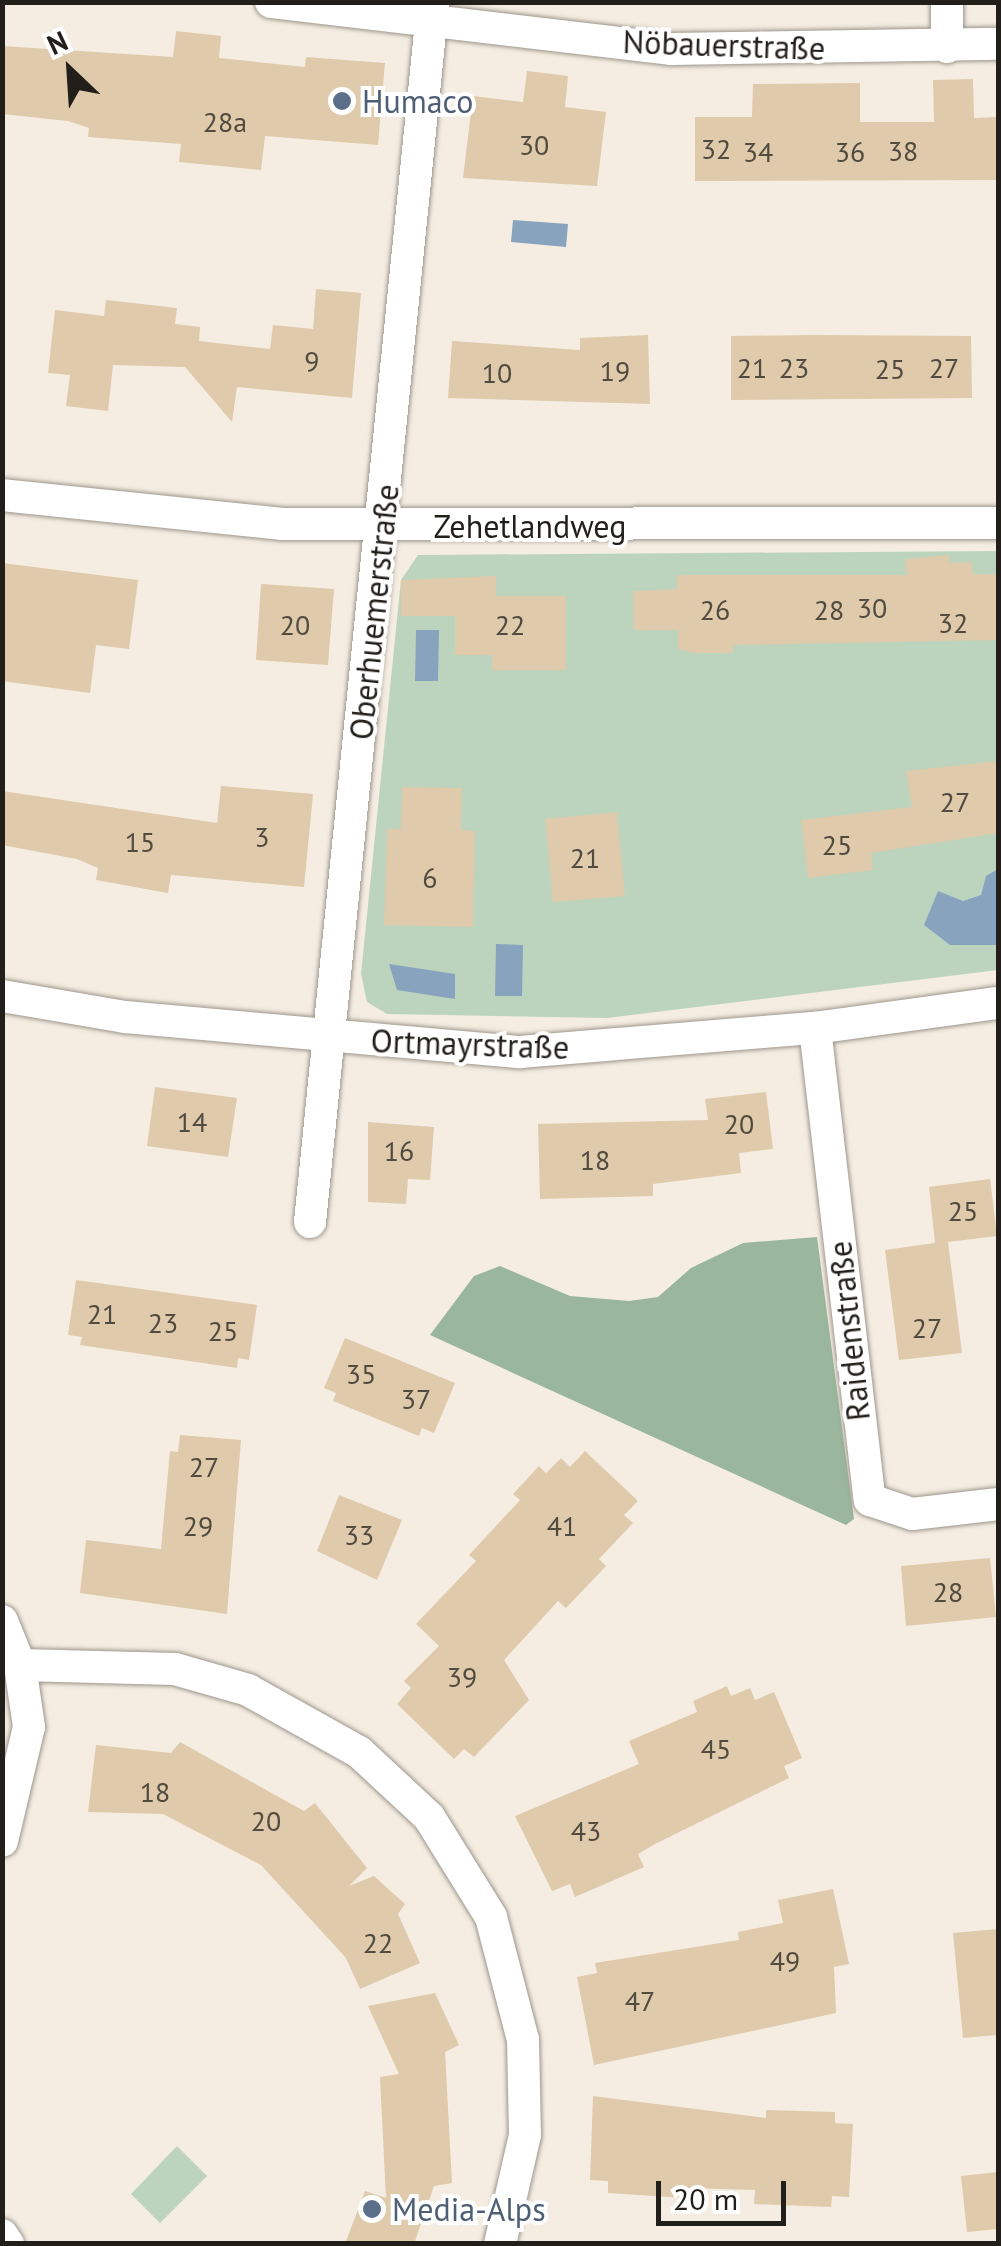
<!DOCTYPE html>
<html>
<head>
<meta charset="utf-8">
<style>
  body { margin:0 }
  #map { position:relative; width:1001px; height:2246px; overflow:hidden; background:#f5ede2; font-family:"PT Sans",sans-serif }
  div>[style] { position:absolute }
  .green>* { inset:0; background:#bcd4be }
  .forest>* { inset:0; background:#9ab69c }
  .water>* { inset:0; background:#88a3bd }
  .building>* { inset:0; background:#dfcaab }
  .roads { filter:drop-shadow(0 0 2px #9e968c) drop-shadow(0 0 2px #9e968c) }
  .street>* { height:32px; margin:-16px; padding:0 16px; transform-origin:16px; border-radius:16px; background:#fff }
  .dots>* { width:28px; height:28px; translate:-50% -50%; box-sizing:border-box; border:5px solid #fff; border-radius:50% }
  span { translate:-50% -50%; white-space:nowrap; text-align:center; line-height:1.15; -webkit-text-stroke:8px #fff; paint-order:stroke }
  .number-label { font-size:28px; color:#514a3f }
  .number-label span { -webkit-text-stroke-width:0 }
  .street-label { font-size:32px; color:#221f1b }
  .service-label { font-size:32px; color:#4e5e75 }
  .left { translate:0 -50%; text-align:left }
  .frame { position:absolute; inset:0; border:5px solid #221f1b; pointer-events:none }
  .north { position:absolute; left:20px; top:20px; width:100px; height:100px; -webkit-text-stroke:8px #fff; paint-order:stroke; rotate:335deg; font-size:28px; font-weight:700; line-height:40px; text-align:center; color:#221f1b }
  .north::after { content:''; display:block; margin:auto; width:35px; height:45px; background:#221f1b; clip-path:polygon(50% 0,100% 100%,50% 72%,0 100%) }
  .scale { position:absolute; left:656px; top:2181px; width:130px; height:45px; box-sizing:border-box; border:5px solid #221f1b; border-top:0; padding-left:12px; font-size:30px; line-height:35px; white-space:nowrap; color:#221f1b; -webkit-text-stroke:8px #fff; paint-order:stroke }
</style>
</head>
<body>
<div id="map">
  <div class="green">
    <div style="clip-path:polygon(998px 551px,998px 970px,607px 1018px,387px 1014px,367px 1002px,361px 974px,401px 580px,418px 555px)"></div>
    <div style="clip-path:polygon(177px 2146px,207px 2176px,160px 2223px,131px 2194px)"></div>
  </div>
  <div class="forest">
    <div style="clip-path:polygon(817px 1237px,854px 1519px,846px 1525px,430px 1335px,474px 1276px,500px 1266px,570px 1296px,629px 1301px,658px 1297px,691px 1268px,743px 1243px)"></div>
  </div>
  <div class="water">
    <div style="clip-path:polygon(513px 220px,568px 224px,566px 247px,511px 242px)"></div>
    <div style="clip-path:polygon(416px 630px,439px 630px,438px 681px,415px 681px)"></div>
    <div style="clip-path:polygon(998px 869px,998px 945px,950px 945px,924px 925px,938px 891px,963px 901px,981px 895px,986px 876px)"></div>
    <div style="clip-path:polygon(496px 944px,523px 945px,522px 996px,495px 996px)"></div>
    <div style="clip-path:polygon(389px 964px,455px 974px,455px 999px,397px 990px)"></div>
  </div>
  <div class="building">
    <div style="clip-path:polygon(176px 31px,221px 36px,219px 58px,305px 67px,306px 57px,385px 63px,378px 145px,265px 136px,261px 170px,179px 162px,181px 144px,88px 137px,89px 128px,68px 121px,2px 114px,2px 46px,173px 57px)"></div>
    <div style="clip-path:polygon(527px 71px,568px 76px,565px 107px,606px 112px,597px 186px,463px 178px,473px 96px,523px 102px)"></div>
    <div style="clip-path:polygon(973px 79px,974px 118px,998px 117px,998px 180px,695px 181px,695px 117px,752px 117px,753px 84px,860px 83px,860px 122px,934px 122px,933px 80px)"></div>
    <div style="clip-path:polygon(316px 289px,361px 293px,352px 398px,237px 387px,232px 422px,185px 367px,113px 365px,108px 411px,66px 406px,70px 375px,48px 373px,55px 310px,104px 316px,106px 300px,177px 308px,175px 324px,200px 327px,199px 341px,270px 349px,273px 325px,313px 329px)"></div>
    <div style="clip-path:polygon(648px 335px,650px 404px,448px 398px,452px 341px,580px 350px,580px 338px)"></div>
    <div style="clip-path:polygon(815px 335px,971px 336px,972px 398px,731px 400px,731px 336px)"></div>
    <div style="clip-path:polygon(949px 555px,950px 563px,972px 562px,973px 574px,998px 574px,998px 640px,733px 645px,733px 653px,695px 653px,678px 649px,678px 630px,634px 630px,633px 591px,677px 589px,677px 575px,907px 575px,905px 559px)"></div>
    <div style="clip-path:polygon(2px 563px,138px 580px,129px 649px,96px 645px,90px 693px,2px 681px)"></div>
    <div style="clip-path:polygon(496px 576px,496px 596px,566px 596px,566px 670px,492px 670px,492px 655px,455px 655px,455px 616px,401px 616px,401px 580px)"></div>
    <div style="clip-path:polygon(261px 584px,334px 589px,328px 665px,256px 660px)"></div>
    <div style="clip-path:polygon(998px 761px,998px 833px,871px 853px,873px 870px,808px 878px,801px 820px,912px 807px,906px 771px)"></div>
    <div style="clip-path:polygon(221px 786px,313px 794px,304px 887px,171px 875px,168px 893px,96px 880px,98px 868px,77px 859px,2px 845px,2px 791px,217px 823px)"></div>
    <div style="clip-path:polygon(402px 787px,462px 788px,461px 830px,475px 831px,473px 927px,384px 925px,387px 829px,401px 829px)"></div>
    <div style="clip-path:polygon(617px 812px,625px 896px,553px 902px,545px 819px)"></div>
    <div style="clip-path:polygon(155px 1087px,237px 1098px,228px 1157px,147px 1146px)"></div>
    <div style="clip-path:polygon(766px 1092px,773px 1149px,739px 1153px,741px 1173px,653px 1184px,653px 1196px,540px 1199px,538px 1124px,708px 1120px,705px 1099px)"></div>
    <div style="clip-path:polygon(368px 1122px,434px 1127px,430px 1180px,408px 1179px,406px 1204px,368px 1202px)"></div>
    <div style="clip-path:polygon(990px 1179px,997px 1236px,948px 1242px,962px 1353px,899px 1360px,885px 1250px,935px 1243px,929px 1187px)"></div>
    <div style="clip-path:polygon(76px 1280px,257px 1305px,249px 1360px,238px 1358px,237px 1368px,80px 1345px,82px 1337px,68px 1335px)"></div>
    <div style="clip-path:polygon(345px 1338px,455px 1383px,434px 1433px,422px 1428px,419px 1436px,333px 1401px,336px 1393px,324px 1388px)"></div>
    <div style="clip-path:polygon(180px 1435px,241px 1440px,227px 1614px,80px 1593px,86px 1540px,161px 1549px,170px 1451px,178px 1452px)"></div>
    <div style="clip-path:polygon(585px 1451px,638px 1501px,624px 1515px,633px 1523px,599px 1559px,606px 1566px,566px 1608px,558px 1601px,504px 1660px,529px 1700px,474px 1757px,464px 1749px,454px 1759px,397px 1704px,411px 1688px,404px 1681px,439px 1646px,416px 1624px,476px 1561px,469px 1555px,520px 1500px,513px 1494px,539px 1466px,546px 1473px,561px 1458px,570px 1467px)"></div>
    <div style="clip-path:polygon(339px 1495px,402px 1520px,377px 1580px,317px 1551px)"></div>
    <div style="clip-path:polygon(990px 1558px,996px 1617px,906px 1626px,901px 1566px)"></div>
    <div style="clip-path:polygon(727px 1686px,731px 1696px,750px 1688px,755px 1700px,774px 1692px,802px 1758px,784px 1766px,789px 1778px,655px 1844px,638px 1854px,644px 1867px,575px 1897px,570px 1884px,552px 1891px,515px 1816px,639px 1764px,629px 1741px,697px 1712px,693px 1701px)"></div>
    <div style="clip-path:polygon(180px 1742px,304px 1811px,315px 1803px,367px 1868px,349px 1886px,374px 1876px,405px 1904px,398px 1914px,420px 1963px,360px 1989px,346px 1958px,261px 1865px,163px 1814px,88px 1812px,96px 1745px,171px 1753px)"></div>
    <div style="clip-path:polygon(833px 1889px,849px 1964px,834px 1967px,836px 2013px,594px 2065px,577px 1977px,597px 1973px,595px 1963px,739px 1940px,738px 1932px,783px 1923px,778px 1900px)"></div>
    <div style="clip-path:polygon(998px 1929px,998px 2035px,963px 2038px,953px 1933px)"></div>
    <div style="clip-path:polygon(435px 1993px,459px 2045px,445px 2052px,452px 2183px,434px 2186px,414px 2244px,345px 2244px,365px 2191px,386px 2198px,380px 2077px,399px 2074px,368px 2006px)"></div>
    <div style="clip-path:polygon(593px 2096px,766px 2118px,766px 2110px,835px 2112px,835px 2123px,853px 2124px,849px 2197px,832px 2196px,831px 2207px,754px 2204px,755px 2190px,685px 2188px,684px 2198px,608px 2193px,608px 2181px,590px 2180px)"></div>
    <div style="clip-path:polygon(998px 2172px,998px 2229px,967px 2232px,961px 2176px)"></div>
  </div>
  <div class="roads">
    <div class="street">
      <div style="left:271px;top:2px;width:403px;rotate:6.7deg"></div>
      <div style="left:671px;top:49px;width:327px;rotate:-0.9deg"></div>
      <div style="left:947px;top:47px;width:45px;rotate:-90deg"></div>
      <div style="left:2px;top:495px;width:281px;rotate:5.9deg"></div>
      <div style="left:282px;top:524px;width:716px;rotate:-0.08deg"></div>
      <div style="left:2px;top:996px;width:125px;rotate:9.7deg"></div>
      <div style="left:125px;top:1017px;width:397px;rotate:5.1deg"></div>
      <div style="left:520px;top:1052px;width:296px;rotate:-4.7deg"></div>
      <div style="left:815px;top:1028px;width:185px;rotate:-7.8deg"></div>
      <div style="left:815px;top:1028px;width:475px;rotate:83.4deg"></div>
      <div style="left:870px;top:1500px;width:44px;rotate:18.4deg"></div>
      <div style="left:912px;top:1514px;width:87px;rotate:-6.6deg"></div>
      <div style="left:310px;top:1222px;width:1226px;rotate:-84.24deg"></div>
      <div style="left:2px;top:1621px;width:48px;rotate:67.8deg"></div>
      <div style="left:20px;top:1665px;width:155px;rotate:1.5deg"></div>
      <div style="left:175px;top:1669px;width:76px;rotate:16deg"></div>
      <div style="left:248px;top:1690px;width:127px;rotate:29.2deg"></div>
      <div style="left:359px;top:1752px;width:96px;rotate:42.9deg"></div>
      <div style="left:429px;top:1817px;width:118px;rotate:58.2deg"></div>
      <div style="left:491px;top:1917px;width:127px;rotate:75.4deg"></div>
      <div style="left:523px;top:2040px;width:95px;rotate:88.8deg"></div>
      <div style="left:525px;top:2135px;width:112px;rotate:102.9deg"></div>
      <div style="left:2px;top:1841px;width:117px;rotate:-76.7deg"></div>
      <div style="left:29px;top:1727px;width:63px;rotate:-98.3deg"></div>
      <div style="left:2px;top:2235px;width:11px;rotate:56deg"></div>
    </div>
  </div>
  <div class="dots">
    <div style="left:342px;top:101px;background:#5c6f8a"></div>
    <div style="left:372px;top:2209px;background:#5c6f8a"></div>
  </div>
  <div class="number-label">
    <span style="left:225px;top:122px">28a</span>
    <span style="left:534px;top:145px">30</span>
    <span style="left:716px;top:149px">32</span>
    <span style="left:903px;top:151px">38</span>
    <span style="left:758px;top:152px">34</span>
    <span style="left:850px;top:152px">36</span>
    <span style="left:312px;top:361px">9</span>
    <span style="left:752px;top:368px">21</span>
    <span style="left:794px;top:368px">23</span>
    <span style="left:944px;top:368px">27</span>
    <span style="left:890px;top:369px">25</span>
    <span style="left:615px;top:371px">19</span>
    <span style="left:497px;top:373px">10</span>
    <span style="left:872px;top:608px">30</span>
    <span style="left:715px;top:610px">26</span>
    <span style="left:829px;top:610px">28</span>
    <span style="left:953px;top:623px">32</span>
    <span style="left:295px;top:625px">20</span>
    <span style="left:510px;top:625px">22</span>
    <span style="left:955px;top:802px">27</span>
    <span style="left:262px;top:837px">3</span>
    <span style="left:140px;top:842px">15</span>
    <span style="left:837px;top:845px">25</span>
    <span style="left:585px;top:858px">21</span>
    <span style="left:430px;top:878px">6</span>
    <span style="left:192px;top:1122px">14</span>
    <span style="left:739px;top:1124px">20</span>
    <span style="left:399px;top:1151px">16</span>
    <span style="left:595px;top:1160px">18</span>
    <span style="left:963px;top:1211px">25</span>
    <span style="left:102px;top:1314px">21</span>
    <span style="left:163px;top:1323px">23</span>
    <span style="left:927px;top:1328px">27</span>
    <span style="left:223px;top:1331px">25</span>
    <span style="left:361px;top:1374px">35</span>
    <span style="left:416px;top:1399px">37</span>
    <span style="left:204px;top:1467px">27</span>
    <span style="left:198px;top:1526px">29</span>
    <span style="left:562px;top:1526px">41</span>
    <span style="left:359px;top:1535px">33</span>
    <span style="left:948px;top:1592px">28</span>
    <span style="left:462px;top:1677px">39</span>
    <span style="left:716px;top:1749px">45</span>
    <span style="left:155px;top:1792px">18</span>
    <span style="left:266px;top:1821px">20</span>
    <span style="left:586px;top:1831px">43</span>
    <span style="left:378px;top:1943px">22</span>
    <span style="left:785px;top:1961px">49</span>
    <span style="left:640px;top:2001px">47</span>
  </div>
  <div class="street-label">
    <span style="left:724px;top:45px;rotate:2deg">Nöbauerstraße</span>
    <span style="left:530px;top:526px">Zehetlandweg</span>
    <span style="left:374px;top:612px;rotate:-84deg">Oberhuemerstraße</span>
    <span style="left:470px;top:1044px;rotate:2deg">Ortmayrstraße</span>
    <span style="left:849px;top:1331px;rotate:-96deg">Raidenstraße</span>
  </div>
  <div class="service-label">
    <span class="left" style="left:362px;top:101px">Humaco</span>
    <span class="left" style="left:392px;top:2209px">Media-Alps</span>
  </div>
  <div class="frame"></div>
  <div class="north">N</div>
  <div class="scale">20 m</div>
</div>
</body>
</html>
